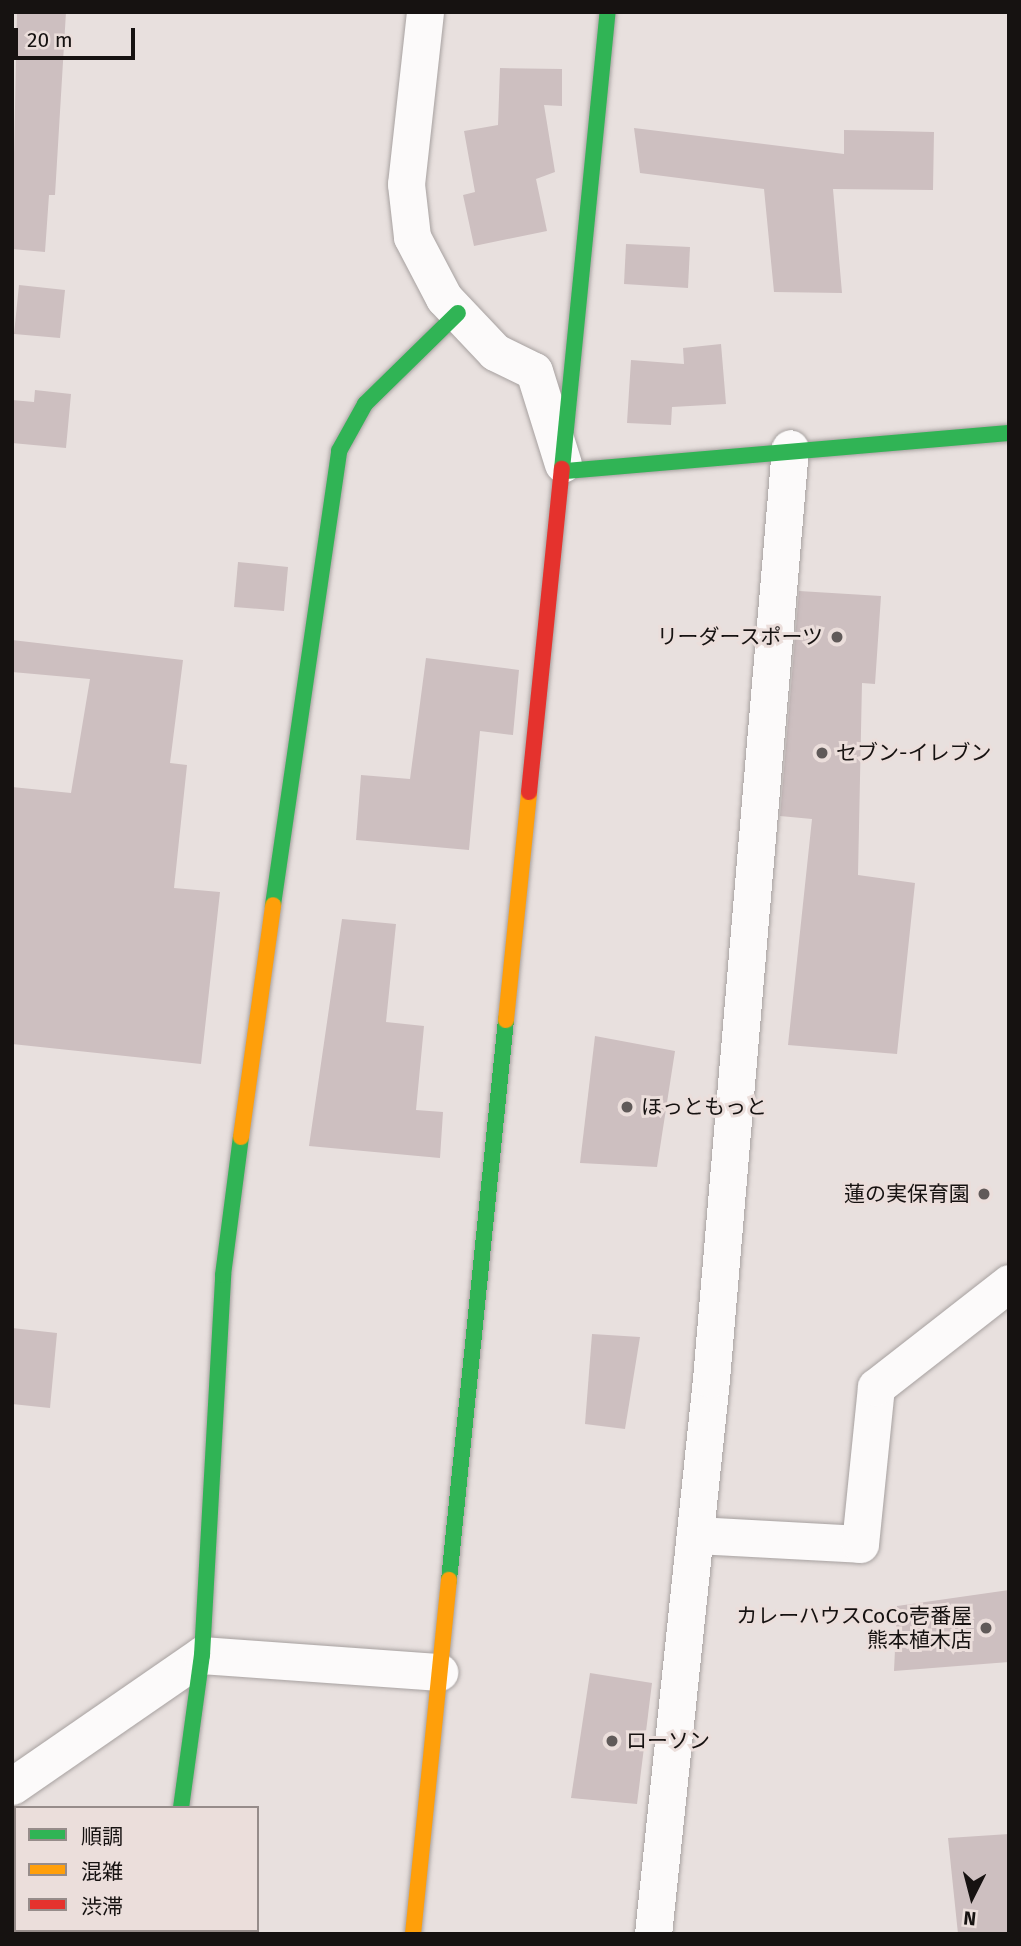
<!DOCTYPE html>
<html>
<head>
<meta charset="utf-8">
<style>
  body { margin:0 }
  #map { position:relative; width:1021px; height:1946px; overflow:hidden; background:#e8e0de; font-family:"Fira Sans","Noto Sans JP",sans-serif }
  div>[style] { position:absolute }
  .building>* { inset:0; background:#cdbfc0 }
  .roads { filter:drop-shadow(0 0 2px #a7a1a0) drop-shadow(0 0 2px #a7a1a0) }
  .street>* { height:37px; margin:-18.5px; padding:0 18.5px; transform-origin:18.5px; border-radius:18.5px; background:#fcfafa }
  .fast>* { height:16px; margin:-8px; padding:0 8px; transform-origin:8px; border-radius:8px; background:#30b455 }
  .slow>* { height:16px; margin:-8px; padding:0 8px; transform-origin:8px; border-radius:8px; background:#ff9f0a }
  .jam>* { height:16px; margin:-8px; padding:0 8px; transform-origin:8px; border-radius:8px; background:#e5322d }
  .dots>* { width:19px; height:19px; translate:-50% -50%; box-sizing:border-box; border:4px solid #ebdedb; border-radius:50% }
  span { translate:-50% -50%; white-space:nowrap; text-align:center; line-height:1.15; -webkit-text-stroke:6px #ebdedb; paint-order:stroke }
  .poi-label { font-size:21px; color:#161211 }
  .right { translate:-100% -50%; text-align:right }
  .left { translate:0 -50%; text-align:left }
  .frame { position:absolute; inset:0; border:14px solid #161211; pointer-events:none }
  .legend { position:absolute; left:14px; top:1806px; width:245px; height:126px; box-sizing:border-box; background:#ebdedb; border:2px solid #968c8a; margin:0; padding:9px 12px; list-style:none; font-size:21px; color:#161211 }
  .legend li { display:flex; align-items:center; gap:14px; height:35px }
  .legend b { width:35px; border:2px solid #968c8a }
  .north { position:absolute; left:937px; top:1862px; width:70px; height:70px; -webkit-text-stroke:5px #ebdedb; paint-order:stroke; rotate:186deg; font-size:19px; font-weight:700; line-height:28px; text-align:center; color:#161211 }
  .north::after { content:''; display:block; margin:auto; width:24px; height:32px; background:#161211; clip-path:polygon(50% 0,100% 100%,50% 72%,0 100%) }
  .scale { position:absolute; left:14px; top:28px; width:121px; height:32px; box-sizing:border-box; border:4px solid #161211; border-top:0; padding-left:9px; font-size:21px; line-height:24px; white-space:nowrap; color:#161211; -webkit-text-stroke:5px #ebdedb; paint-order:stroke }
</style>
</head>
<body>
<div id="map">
  <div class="building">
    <div style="clip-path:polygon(17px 12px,66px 12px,55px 195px,49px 195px,45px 252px,12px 249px)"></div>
    <div style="clip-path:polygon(500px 68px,562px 69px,562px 106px,544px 105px,555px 172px,536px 179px,547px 231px,474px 246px,463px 195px,475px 192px,464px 131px,498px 125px)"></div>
    <div style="clip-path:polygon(634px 128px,844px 154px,844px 130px,934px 132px,933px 190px,833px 189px,842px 293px,774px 292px,764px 189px,640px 173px)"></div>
    <div style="clip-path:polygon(626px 244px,690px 247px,688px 288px,624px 284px)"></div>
    <div style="clip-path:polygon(19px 285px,65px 290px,60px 338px,14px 334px)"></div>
    <div style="clip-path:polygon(721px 344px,726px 404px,672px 407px,671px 425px,627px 423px,631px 360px,684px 364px,683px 348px)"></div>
    <div style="clip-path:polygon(35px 390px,71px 394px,66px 448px,12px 443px,12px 400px,34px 402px)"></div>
    <div style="clip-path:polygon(238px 562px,288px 567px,284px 611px,234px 607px)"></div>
    <div style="clip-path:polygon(799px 591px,881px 596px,875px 684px,862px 683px,858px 875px,915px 883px,897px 1054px,788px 1045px,812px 819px,780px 816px)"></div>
    <div style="clip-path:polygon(12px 640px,183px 660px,170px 763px,187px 765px,174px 888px,220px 892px,201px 1064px,12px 1044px,12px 787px,71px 793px,90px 679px,12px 672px)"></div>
    <div style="clip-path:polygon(426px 658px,519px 670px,513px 735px,480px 731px,469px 850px,356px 840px,361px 775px,410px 779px)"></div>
    <div style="clip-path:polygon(342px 919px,396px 924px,386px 1022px,424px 1026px,416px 1110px,443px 1112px,440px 1158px,309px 1146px)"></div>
    <div style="clip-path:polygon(595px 1036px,675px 1051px,657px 1167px,580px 1163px)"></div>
    <div style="clip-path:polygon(12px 1328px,57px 1333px,50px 1408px,12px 1404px)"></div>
    <div style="clip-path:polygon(592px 1334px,640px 1337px,625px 1429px,585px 1424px)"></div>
    <div style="clip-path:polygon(1009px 1590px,1009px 1662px,894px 1671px,897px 1606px)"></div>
    <div style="clip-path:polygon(590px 1673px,652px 1683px,637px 1804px,571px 1798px)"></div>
    <div style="clip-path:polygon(1009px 1834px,1009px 1934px,958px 1934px,948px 1838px)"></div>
  </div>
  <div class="roads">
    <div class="street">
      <div style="left:425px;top:12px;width:173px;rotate:96.3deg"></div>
      <div style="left:406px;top:184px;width:53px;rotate:83.5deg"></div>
      <div style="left:412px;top:237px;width:69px;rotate:62.3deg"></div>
      <div style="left:444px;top:298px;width:74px;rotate:46.6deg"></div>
      <div style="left:495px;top:352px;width:43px;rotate:26deg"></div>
      <div style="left:534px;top:371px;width:97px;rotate:72.7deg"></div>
      <div style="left:696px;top:1535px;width:164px;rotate:3.1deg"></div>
      <div style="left:860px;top:1544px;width:158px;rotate:-84.2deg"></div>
      <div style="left:876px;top:1387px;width:169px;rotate:-38deg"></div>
      <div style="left:12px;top:1786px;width:231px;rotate:-34.6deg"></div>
      <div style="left:202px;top:1655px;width:238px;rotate:4.1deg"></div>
      <div style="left:165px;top:1934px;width:4px;rotate:-90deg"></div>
      <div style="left:653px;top:1934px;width:558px;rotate:-84.03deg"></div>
      <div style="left:711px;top:1379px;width:934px;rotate:-85.15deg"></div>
    </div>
    <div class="fast">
      <div style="left:562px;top:469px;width:459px;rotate:-84.3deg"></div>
      <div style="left:565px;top:471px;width:446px;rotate:-4.9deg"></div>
      <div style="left:273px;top:905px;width:459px;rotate:-81.7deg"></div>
      <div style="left:339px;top:451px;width:54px;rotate:-61deg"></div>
      <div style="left:365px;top:404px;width:130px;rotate:-44.4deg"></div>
      <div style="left:449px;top:1580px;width:563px;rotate:-84.19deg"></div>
      <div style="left:181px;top:1808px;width:154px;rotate:-82.2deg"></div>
      <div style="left:202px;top:1655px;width:381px;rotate:-86.8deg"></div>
      <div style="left:223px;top:1275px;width:139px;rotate:-82.6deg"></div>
    </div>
    <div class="slow">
      <div style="left:506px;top:1020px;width:229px;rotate:-84.2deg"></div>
      <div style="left:241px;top:1137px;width:234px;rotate:-82.1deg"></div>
      <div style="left:413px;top:1934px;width:356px;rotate:-84.2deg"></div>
    </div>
    <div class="jam">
      <div style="left:529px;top:792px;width:325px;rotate:-84.2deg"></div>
    </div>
  </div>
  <div class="dots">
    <div style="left:837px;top:637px;background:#605a59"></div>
    <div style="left:822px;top:753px;background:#605a59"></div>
    <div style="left:627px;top:1107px;background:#605a59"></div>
    <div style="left:984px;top:1194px;background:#605a59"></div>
    <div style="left:986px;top:1628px;background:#605a59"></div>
    <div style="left:612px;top:1741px;background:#605a59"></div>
  </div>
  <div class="poi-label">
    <span class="right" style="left:823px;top:637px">リーダースポーツ</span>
    <span class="left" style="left:836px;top:753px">セブン-イレブン</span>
    <span class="left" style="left:641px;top:1107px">ほっともっと</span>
    <span class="right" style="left:970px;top:1194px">蓮の実保育園</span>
    <span class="right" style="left:972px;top:1628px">カレーハウスCoCo壱番屋<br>熊本植木店</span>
    <span class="left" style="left:626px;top:1741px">ローソン</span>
  </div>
  <div class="frame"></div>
  <ul class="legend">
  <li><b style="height:9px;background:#30b455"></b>順調</li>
  <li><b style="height:9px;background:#ff9f0a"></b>混雑</li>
  <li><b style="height:9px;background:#e5322d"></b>渋滞</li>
  </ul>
  <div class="north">N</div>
  <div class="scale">20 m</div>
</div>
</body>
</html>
